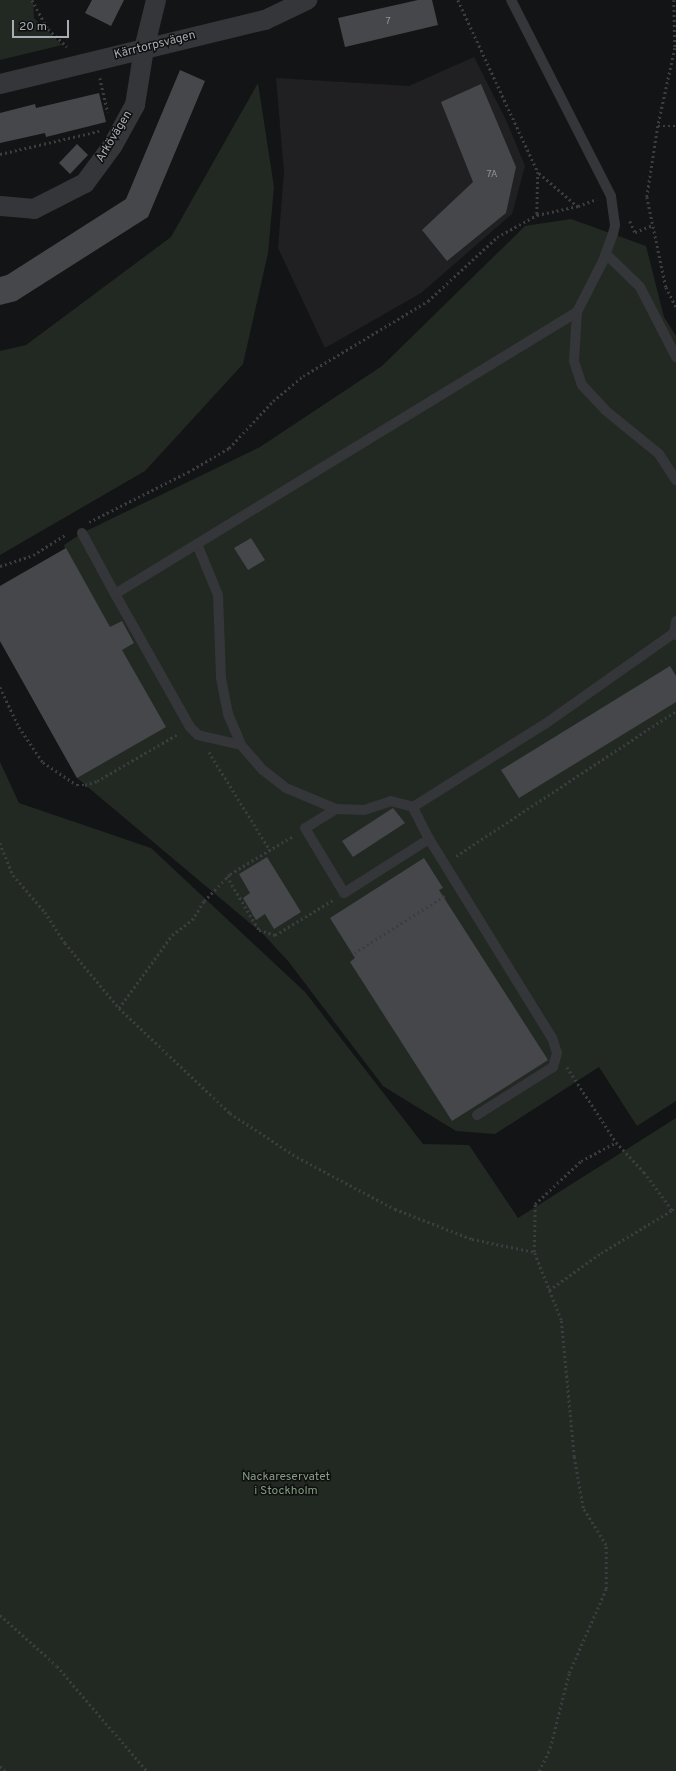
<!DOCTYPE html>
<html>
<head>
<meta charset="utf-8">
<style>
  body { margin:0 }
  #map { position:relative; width:676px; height:1771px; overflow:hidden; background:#131415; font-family:Overpass,sans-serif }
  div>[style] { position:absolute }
  .built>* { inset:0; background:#202022 }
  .green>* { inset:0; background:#222922 }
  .building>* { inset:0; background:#46474a }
  .path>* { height:2.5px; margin-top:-1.25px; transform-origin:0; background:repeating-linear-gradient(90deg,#3b3d40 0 2px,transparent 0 5px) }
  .service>* { height:10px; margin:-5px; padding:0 5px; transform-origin:5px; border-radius:5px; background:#353639 }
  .minor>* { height:20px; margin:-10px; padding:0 10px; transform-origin:10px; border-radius:10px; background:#353639 }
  span { translate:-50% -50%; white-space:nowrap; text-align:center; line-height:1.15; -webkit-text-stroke:3px #0f0f10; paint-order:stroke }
  .number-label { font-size:10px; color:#8f9499 }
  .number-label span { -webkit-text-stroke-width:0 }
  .street-label { font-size:12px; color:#a7adb3 }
  .park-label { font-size:12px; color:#839c80 }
  .scale { position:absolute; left:12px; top:20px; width:57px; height:18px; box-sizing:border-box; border:2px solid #a7adb3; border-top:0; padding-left:5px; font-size:12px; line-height:14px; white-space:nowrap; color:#a7adb3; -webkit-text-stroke:3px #0f0f10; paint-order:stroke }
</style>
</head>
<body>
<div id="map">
  <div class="built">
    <div style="clip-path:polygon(474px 57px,506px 120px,525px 166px,512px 214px,421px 293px,325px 348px,278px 248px,284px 172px,276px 78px,409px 86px)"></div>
  </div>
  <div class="green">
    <div style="clip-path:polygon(0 0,33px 0,34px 18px,62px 45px,0 60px)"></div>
    <div style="clip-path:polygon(258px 83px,274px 187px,268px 253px,243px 364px,145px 471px,0 555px,0 351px,26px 345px,171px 237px)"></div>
    <div style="clip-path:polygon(571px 219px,646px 246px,664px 317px,676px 336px,676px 1101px,637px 1126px,599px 1067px,495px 1134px,456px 1131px,383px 1086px,288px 961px,263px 934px,77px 778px,0 641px,0 586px,65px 549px,64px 545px,82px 533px,260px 447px,382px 366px,525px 226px)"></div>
    <div style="clip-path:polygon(0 762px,19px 803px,151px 848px,305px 992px,423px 1144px,469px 1145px,518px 1218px,676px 1118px,676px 1771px,0 1771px)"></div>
  </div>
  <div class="building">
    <div style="clip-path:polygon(92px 0,124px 0,111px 26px,85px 13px)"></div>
    <div style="clip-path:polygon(418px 0,432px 0,438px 25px,345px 47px,338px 18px)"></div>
    <div style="clip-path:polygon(180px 70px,205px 81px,148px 217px,16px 301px,0 305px,0 277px,7px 275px,126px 199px)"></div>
    <div style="clip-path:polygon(481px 84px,516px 167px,506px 213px,447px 261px,422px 230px,473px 182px,441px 102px)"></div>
    <div style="clip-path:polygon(99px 93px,106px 122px,46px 137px,45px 133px,0 143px,0 113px,35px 104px,36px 108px)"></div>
    <div style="clip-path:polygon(77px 144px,88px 155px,70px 174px,59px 163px)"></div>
    <div style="clip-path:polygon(251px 538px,265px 560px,248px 570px,234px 548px)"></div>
    <div style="clip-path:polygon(66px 548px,110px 627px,122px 621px,134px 643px,122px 650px,166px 727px,77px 778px,0 641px,0 586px)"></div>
    <div style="clip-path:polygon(670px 666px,676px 676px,676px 702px,519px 798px,501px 770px)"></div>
    <div style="clip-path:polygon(393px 808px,405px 823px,353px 857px,342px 841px)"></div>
    <div style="clip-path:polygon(267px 857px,301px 912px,274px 929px,265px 914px,256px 920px,243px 898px,250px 893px,239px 874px)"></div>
    <div style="clip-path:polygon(424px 858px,443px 888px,439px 890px,548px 1060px,452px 1121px,350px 962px,355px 958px,330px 918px)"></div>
  </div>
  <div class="path">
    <div style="left:32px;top:0;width:33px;rotate:61deg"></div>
    <div style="left:48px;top:29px;width:26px;rotate:43deg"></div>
    <div style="left:458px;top:0;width:190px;rotate:65.1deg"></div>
    <div style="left:538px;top:172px;width:43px;rotate:91.3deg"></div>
    <div style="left:674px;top:0;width:48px;rotate:88.8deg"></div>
    <div style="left:675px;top:48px;width:80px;rotate:102.3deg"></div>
    <div style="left:658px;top:126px;width:72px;rotate:98.8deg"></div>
    <div style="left:647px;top:197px;width:92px;rotate:78.1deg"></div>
    <div style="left:666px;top:287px;width:22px;rotate:63deg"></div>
    <div style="left:100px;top:78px;width:35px;rotate:77deg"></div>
    <div style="left:658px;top:126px;width:18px"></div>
    <div style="left:0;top:154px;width:102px;rotate:-13.1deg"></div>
    <div style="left:539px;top:173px;width:50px;rotate:41deg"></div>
    <div style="left:630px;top:221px;width:12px;rotate:66deg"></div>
    <div style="left:635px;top:232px;width:19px;rotate:-21deg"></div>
    <div style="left:89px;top:522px;width:111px;rotate:-26.8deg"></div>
    <div style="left:188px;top:472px;width:48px;rotate:-30.3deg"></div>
    <div style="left:229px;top:448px;width:64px;rotate:-46.9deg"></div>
    <div style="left:273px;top:401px;width:39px;rotate:-40deg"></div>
    <div style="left:303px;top:376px;width:146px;rotate:-31deg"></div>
    <div style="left:428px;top:301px;width:94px;rotate:-42.8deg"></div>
    <div style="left:497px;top:237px;width:46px;rotate:-28.8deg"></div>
    <div style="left:537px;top:215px;width:42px;rotate:-12.4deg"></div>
    <div style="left:578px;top:206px;width:20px;rotate:-20deg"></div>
    <div style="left:0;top:566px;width:35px;rotate:-18deg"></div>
    <div style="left:33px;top:555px;width:40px;rotate:-32deg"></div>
    <div style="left:0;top:687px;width:44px;rotate:64.6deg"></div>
    <div style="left:19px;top:727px;width:42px;rotate:55.6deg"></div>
    <div style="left:43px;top:762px;width:41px;rotate:34.1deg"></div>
    <div style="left:77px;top:785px;width:8px"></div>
    <div style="left:85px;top:785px;width:13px;rotate:-18deg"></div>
    <div style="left:97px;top:781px;width:94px;rotate:-30.1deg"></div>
    <div style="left:209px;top:752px;width:115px;rotate:58.1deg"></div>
    <div style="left:0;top:843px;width:35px;rotate:68deg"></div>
    <div style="left:13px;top:875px;width:49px;rotate:49.1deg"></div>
    <div style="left:45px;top:912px;width:37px;rotate:57deg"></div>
    <div style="left:65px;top:943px;width:85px;rotate:50.3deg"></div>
    <div style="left:119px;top:1008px;width:153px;rotate:43.4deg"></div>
    <div style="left:230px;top:1113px;width:80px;rotate:33.3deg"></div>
    <div style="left:297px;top:1157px;width:111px;rotate:28deg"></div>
    <div style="left:395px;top:1209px;width:83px;rotate:21.3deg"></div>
    <div style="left:472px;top:1239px;width:63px;rotate:11.8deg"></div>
    <div style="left:456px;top:856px;width:263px;rotate:-33.4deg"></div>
    <div style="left:227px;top:876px;width:63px;rotate:59.3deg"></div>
    <div style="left:259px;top:930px;width:17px;rotate:17deg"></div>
    <div style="left:275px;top:935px;width:68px;rotate:-31.1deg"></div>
    <div style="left:354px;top:953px;width:109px;rotate:-32.2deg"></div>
    <div style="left:119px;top:1008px;width:90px;rotate:-54deg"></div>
    <div style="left:172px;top:935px;width:25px;rotate:-37deg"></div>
    <div style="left:192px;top:920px;width:22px;rotate:-58deg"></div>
    <div style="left:204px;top:901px;width:37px;rotate:-46deg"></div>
    <div style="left:230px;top:874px;width:74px;rotate:-31.1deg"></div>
    <div style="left:567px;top:1067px;width:90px;rotate:56.8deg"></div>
    <div style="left:549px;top:1290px;width:64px;rotate:-35.4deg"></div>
    <div style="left:601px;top:1253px;width:83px;rotate:-31.2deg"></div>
    <div style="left:0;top:1615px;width:76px;rotate:41.8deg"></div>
    <div style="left:57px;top:1666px;width:138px;rotate:49.4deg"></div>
    <div style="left:0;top:1766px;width:7px;rotate:45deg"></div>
    <div style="left:539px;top:1771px;width:25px;rotate:-64deg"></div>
    <div style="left:550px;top:1748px;width:77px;rotate:-75.8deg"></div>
    <div style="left:569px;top:1673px;width:92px;rotate:-66.2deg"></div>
    <div style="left:606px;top:1589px;width:44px;rotate:-90deg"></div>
    <div style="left:606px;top:1545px;width:44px;rotate:-121.9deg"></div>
    <div style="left:583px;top:1508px;width:52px;rotate:-100deg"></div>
    <div style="left:574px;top:1457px;width:138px;rotate:-95.4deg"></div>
    <div style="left:561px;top:1320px;width:73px;rotate:-111.7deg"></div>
    <div style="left:534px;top:1252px;width:48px;rotate:-88.8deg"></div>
    <div style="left:535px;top:1204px;width:63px;rotate:-43.1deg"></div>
    <div style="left:581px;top:1161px;width:40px;rotate:-28deg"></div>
    <div style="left:616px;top:1142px;width:41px;rotate:47deg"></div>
    <div style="left:644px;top:1172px;width:47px;rotate:53.6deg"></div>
    <div style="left:672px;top:1210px;width:4px"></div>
  </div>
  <div class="service">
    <div style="left:606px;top:254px;width:47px;rotate:44.1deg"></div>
    <div style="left:640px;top:287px;width:79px;rotate:62.8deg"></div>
    <div style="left:577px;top:312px;width:49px;rotate:93.5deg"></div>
    <div style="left:574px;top:361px;width:25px;rotate:72deg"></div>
    <div style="left:582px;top:385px;width:34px;rotate:47deg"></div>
    <div style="left:605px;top:410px;width:70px;rotate:39.2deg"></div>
    <div style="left:659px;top:454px;width:31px;rotate:57deg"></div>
    <div style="left:82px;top:533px;width:69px;rotate:61.6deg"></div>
    <div style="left:197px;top:544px;width:55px;rotate:67.6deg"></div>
    <div style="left:218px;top:595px;width:83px;rotate:87.9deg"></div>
    <div style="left:221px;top:678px;width:37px;rotate:79deg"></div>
    <div style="left:228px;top:714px;width:34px;rotate:67deg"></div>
    <div style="left:241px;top:745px;width:33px;rotate:49deg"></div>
    <div style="left:263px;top:770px;width:29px;rotate:38deg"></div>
    <div style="left:286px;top:788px;width:54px;rotate:22.8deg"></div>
    <div style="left:336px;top:809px;width:36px;rotate:148deg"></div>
    <div style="left:305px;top:828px;width:76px;rotate:59deg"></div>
    <div style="left:344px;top:893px;width:101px;rotate:-32.4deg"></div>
    <div style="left:676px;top:621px;width:12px;rotate:99deg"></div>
    <div style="left:674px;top:633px;width:3px;rotate:45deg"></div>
    <div style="left:241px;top:745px;width:44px;rotate:-166.9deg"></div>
    <div style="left:198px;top:735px;width:11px;rotate:-135deg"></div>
    <div style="left:190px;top:727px;width:153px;rotate:-119.4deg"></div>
    <div style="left:115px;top:594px;width:541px;rotate:-31.4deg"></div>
    <div style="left:577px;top:312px;width:57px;rotate:-63deg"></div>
    <div style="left:603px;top:261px;width:29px;rotate:-70deg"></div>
    <div style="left:613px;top:234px;width:9px;rotate:-77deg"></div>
    <div style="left:615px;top:225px;width:29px;rotate:-98deg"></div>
    <div style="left:611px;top:196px;width:220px;rotate:-117deg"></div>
    <div style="left:336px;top:809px;width:28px;rotate:2deg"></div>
    <div style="left:364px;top:810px;width:28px;rotate:-18deg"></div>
    <div style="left:391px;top:801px;width:23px;rotate:15deg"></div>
    <div style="left:477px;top:1115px;width:90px;rotate:-32.3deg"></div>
    <div style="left:553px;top:1067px;width:15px;rotate:-74deg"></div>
    <div style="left:557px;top:1053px;width:16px;rotate:-108deg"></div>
    <div style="left:552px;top:1038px;width:234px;rotate:-121.7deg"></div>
    <div style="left:429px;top:839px;width:36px;rotate:-117deg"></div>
    <div style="left:413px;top:807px;width:156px;rotate:-32.2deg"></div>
    <div style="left:545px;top:724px;width:158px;rotate:-35.2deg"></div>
  </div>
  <div class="minor">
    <div style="left:0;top:84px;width:273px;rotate:-13.6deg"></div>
    <div style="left:265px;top:20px;width:47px;rotate:-25.5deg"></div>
    <div style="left:1px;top:206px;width:33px;rotate:5deg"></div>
    <div style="left:34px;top:209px;width:57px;rotate:-27deg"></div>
    <div style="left:85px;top:183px;width:47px;rotate:-53.6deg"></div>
    <div style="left:113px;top:145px;width:46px;rotate:-61.2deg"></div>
    <div style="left:135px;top:105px;width:57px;rotate:-80.9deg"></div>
    <div style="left:144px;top:49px;width:50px;rotate:-76.2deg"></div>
  </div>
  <div class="number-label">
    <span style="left:388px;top:22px">7</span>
    <span style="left:492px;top:175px">7A</span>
  </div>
  <div class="street-label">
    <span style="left:155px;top:46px;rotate:-14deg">Kärrtorpsvägen</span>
    <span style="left:115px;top:137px;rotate:-59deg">Arkövägen</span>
  </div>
  <div class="park-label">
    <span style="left:286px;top:1485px">Nackareservatet<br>i Stockholm</span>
  </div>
  <div class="scale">20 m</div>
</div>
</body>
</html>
